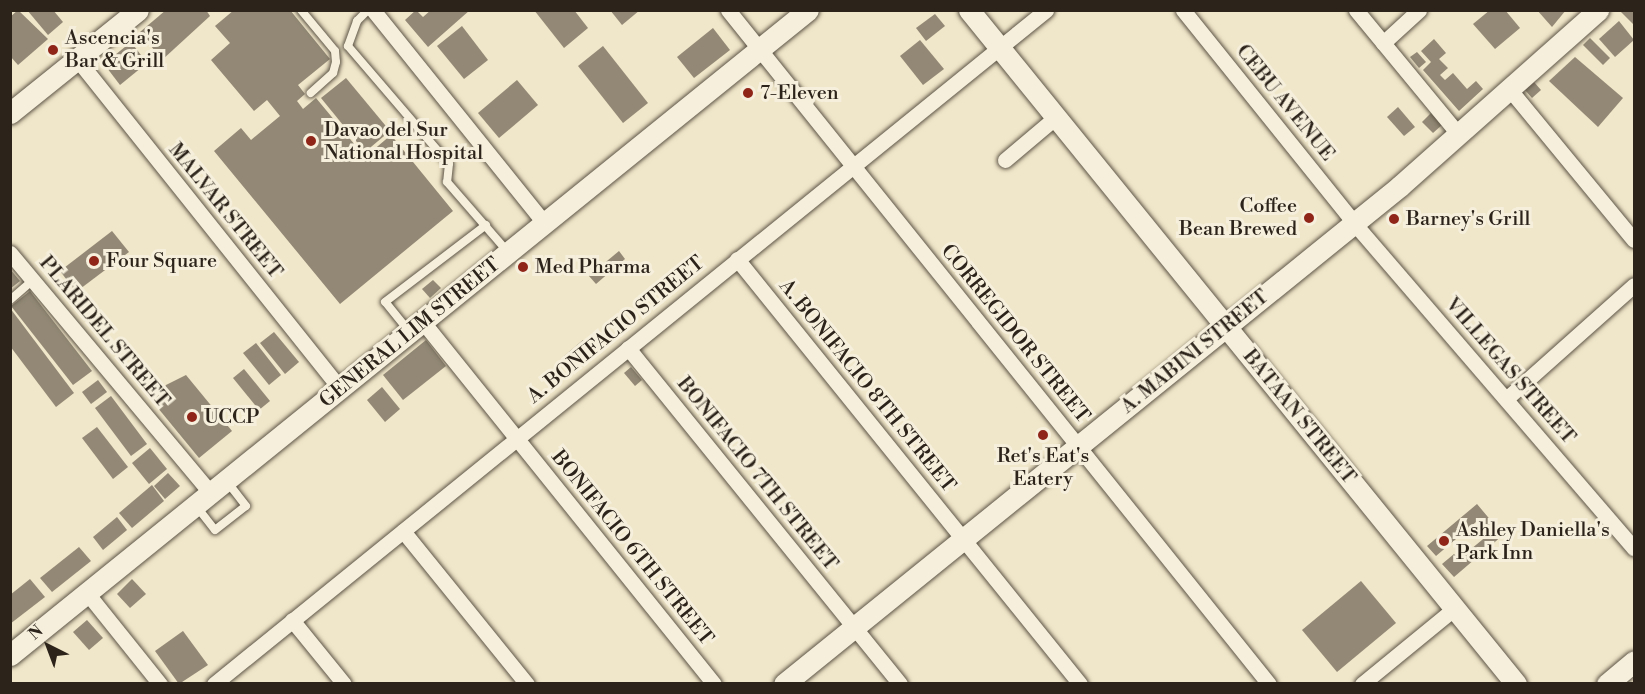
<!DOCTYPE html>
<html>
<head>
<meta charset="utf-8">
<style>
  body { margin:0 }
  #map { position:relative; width:1645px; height:694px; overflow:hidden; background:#f0e6c9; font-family:"Libre Bodoni",serif }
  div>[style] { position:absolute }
  .building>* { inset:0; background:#928875 }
  .roads { filter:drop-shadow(0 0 2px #5d5446) drop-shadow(0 0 2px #5d5446) }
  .lane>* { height:8px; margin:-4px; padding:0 4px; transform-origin:4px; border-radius:4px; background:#f5efdc }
  .street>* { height:15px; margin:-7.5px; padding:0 7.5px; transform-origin:7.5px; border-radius:7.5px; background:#f5efdc }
  .secondary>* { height:21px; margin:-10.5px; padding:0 10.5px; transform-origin:10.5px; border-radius:10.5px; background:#f5efdc }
  .dots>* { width:16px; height:16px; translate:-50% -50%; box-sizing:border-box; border:3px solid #f5efdc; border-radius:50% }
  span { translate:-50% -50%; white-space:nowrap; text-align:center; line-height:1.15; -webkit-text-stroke:6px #f5efdc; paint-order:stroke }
  .poi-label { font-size:20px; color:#2c231a }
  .left { translate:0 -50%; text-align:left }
  .right { translate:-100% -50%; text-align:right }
  .street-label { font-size:20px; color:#2c231a }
  .frame { position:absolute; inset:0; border:12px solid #2c231a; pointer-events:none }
  .north { position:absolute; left:18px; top:616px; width:60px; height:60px; -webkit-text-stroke:4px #f5efdc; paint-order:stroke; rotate:318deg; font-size:16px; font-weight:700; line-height:24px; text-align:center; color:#2c231a }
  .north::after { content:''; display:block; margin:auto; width:21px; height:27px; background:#2c231a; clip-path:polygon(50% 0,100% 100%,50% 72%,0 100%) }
</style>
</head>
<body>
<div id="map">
  <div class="building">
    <div style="clip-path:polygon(18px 10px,48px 39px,18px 65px,10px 56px,10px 17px)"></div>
    <div style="clip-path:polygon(27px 10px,53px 10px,63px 22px,48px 35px)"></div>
    <div style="clip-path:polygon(166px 10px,206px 10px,210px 16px,162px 60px,140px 32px)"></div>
    <div style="clip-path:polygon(234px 10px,290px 10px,330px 59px,298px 85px,305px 94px,297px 101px,303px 109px,316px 98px,365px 157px,391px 135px,453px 211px,340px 304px,214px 151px,241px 128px,251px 140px,280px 116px,267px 100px,254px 111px,211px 60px,230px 43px,215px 26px)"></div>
    <div style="clip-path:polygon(416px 10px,423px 17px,431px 10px,470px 10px,428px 47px,405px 20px)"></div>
    <div style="clip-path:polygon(534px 10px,574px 10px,588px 28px,564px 48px)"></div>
    <div style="clip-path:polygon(610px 10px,640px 10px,622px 25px)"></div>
    <div style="clip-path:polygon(1490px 10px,1505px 10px,1520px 28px,1495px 49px,1473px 24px)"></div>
    <div style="clip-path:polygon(1537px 10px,1566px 10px,1552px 27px)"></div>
    <div style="clip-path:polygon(1619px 10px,1634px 10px,1634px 25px)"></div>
    <div style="clip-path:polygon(935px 14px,945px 26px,926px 41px,916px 28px)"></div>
    <div style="clip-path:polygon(1619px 21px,1634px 40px,1615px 57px,1599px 39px)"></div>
    <div style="clip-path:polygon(462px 26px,488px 60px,464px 79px,437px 46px)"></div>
    <div style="clip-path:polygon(713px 28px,730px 50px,694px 78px,677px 57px)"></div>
    <div style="clip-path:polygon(1590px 38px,1610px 58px,1603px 65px,1583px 45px)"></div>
    <div style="clip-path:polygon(1434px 39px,1446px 53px,1439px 59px,1448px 68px,1440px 75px,1445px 80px,1453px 73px,1467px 89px,1476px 81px,1483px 89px,1459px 111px,1423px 70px,1431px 62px,1421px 51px)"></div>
    <div style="clip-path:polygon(920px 40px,944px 69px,923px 85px,900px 56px)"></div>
    <div style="clip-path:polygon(131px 42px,147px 63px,120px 85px,104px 64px)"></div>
    <div style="clip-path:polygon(603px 46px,648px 103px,623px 123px,578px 66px)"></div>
    <div style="clip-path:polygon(1417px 52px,1426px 62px,1419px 68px,1410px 57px)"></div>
    <div style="clip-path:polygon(1575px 57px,1623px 98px,1598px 127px,1549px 81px)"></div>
    <div style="clip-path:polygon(346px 78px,390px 131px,365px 152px,321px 98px)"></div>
    <div style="clip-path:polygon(517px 80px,538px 105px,499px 138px,478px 113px)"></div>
    <div style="clip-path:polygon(1534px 82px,1541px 90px,1532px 98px,1525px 90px)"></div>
    <div style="clip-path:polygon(1398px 107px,1415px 127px,1404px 136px,1387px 117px)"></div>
    <div style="clip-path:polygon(1431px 113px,1442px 125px,1433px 133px,1422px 122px)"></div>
    <div style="clip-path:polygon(112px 231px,129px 252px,76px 292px,60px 271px)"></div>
    <div style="clip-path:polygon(619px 251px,625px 259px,596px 284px,589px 276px)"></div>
    <div style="clip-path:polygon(10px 269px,20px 281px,10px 289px)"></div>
    <div style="clip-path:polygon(433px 280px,441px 288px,430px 298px,422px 289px)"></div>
    <div style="clip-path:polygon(30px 291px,92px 371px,73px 385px,11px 306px)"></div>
    <div style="clip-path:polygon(10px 308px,74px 393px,56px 407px,10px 346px)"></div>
    <div style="clip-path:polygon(274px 332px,299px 362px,285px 374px,260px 343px)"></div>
    <div style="clip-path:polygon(426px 340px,446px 366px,403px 400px,383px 375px)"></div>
    <div style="clip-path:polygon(583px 340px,592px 352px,573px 368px,564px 356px)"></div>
    <div style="clip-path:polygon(256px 343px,281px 375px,269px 385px,243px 353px)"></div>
    <div style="clip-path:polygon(631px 367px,642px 380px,635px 386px,624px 373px)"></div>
    <div style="clip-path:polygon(244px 369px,270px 401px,259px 410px,233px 378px)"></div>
    <div style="clip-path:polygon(186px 375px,232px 431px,199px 458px,153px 402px,166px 385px)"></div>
    <div style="clip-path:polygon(98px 380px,107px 392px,91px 404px,82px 392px)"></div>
    <div style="clip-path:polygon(382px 387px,400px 409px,385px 422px,367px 400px)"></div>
    <div style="clip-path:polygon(111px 396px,147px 444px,131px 456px,95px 408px)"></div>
    <div style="clip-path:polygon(97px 427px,128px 467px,113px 479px,82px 438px)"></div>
    <div style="clip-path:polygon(150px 448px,167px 469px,149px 484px,132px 463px)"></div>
    <div style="clip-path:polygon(168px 473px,180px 486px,165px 499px,154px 486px)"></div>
    <div style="clip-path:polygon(152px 485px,164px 501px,132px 528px,119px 513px)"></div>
    <div style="clip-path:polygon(1477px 504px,1503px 535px,1454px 577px,1442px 564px,1454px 554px,1459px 559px,1488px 535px,1476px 522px,1436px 556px,1427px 546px)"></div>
    <div style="clip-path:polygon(117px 517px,127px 530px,103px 550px,93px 537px)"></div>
    <div style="clip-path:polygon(79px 547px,91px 561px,52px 592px,40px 578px)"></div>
    <div style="clip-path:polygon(30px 579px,45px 597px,10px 624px,10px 595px)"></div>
    <div style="clip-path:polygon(132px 579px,146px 594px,130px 608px,117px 594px)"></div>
    <div style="clip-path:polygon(1361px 581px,1396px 623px,1337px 672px,1302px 630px)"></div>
    <div style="clip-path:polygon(87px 620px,103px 638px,89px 650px,73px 632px)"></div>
    <div style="clip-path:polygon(183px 631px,208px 665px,179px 684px,155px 651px)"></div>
  </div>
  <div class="roads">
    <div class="lane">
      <div style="left:301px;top:10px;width:53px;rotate:50.3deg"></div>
      <div style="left:335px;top:51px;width:11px;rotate:85deg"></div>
      <div style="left:336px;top:62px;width:11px;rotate:105deg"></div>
      <div style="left:333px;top:73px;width:30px;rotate:138deg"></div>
      <div style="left:348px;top:46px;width:155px;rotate:49.4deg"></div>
      <div style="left:449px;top:164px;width:18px;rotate:96deg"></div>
      <div style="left:447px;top:182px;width:91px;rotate:49deg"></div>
      <div style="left:348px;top:46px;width:27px;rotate:-70deg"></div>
      <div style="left:357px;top:21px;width:16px;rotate:-45deg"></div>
      <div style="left:10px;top:300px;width:30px;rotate:-41deg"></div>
      <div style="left:408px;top:330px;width:36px;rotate:-129deg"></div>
      <div style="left:385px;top:302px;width:127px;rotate:-37.3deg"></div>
      <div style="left:197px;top:507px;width:29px;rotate:52deg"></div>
      <div style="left:215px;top:530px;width:39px;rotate:-38deg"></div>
      <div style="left:246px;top:506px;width:31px;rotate:-128deg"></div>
    </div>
    <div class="street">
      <div style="left:373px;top:10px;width:275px;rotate:51.2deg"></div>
      <div style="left:728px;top:10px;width:864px;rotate:51.25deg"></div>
      <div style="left:1183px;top:10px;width:273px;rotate:51.2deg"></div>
      <div style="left:1354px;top:223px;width:429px;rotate:49.3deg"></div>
      <div style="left:1356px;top:10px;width:163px;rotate:50.5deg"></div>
      <div style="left:1383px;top:43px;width:49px;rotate:-42.5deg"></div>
      <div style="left:77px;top:59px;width:422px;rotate:51.4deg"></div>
      <div style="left:1511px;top:91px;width:193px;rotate:50.5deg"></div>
      <div style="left:1005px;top:160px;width:67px;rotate:-40.1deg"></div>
      <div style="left:10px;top:253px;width:313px;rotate:50.1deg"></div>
      <div style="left:737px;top:259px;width:546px;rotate:51.09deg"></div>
      <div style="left:423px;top:322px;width:464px;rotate:51.2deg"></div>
      <div style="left:628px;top:348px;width:432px;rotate:51deg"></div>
      <div style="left:1506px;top:399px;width:171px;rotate:-41.7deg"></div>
      <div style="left:403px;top:531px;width:197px;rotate:51deg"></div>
      <div style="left:87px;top:593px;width:117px;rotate:51.3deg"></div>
      <div style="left:292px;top:620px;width:82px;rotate:50.9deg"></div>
      <div style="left:214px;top:684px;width:1071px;rotate:-39.01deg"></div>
      <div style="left:1362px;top:684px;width:120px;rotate:-39.3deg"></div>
    </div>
    <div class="secondary">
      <div style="left:969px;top:10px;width:868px;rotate:50.94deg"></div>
      <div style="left:10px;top:113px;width:164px;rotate:-38.8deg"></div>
      <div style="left:10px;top:655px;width:1026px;rotate:-38.95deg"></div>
      <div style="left:784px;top:684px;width:792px;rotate:-38.95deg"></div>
      <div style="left:1400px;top:186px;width:265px;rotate:-41.6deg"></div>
      <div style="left:1607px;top:684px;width:35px;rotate:-40deg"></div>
    </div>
  </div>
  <div class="dots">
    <div style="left:53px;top:50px;background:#8f2418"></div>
    <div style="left:748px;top:93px;background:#8f2418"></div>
    <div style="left:311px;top:141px;background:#8f2418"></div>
    <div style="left:1309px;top:218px;background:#8f2418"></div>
    <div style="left:1394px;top:219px;background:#8f2418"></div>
    <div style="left:94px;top:261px;background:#8f2418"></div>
    <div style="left:523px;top:267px;background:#8f2418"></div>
    <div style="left:192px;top:417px;background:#8f2418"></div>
    <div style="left:1043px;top:435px;background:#8f2418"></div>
    <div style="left:1444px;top:541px;background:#8f2418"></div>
  </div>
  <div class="poi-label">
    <span class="left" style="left:65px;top:50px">Ascencia's<br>Bar &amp; Grill</span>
    <span class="left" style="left:760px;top:93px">7-Eleven</span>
    <span class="left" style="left:324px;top:142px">Davao del Sur<br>National Hospital</span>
    <span class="right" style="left:1297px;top:218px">Coffee<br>Bean Brewed</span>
    <span class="left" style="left:1406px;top:219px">Barney's Grill</span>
    <span class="left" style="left:106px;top:261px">Four Square</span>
    <span class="left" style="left:535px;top:267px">Med Pharma</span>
    <span class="left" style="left:204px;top:417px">UCCP</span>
    <span style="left:1043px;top:468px">Ret's Eat's<br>Eatery</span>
    <span class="left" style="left:1456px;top:542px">Ashley Daniella's<br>Park Inn</span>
  </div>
  <div class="street-label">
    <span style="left:1285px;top:103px;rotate:51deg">CEBU AVENUE</span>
    <span style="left:225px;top:211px;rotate:51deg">MALVAR STREET</span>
    <span style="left:616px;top:330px;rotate:-39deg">A. BONIFACIO STREET</span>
    <span style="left:104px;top:332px;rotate:50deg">PLARIDEL STREET</span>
    <span style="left:410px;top:333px;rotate:-39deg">GENERAL LIM STREET</span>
    <span style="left:1015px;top:334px;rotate:51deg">CORREGIDOR STREET</span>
    <span style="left:1195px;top:352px;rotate:-39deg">A. MABINI STREET</span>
    <span style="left:1510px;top:371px;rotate:49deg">VILLEGAS STREET</span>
    <span style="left:867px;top:386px;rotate:51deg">A. BONIFACIO 8TH STREET</span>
    <span style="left:1299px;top:417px;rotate:51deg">BATAAN STREET</span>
    <span style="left:757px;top:474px;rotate:51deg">BONIFACIO 7TH STREET</span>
    <span style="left:632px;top:548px;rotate:51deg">BONIFACIO 6TH STREET</span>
  </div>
  <div class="frame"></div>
  <div class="north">N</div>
</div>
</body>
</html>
